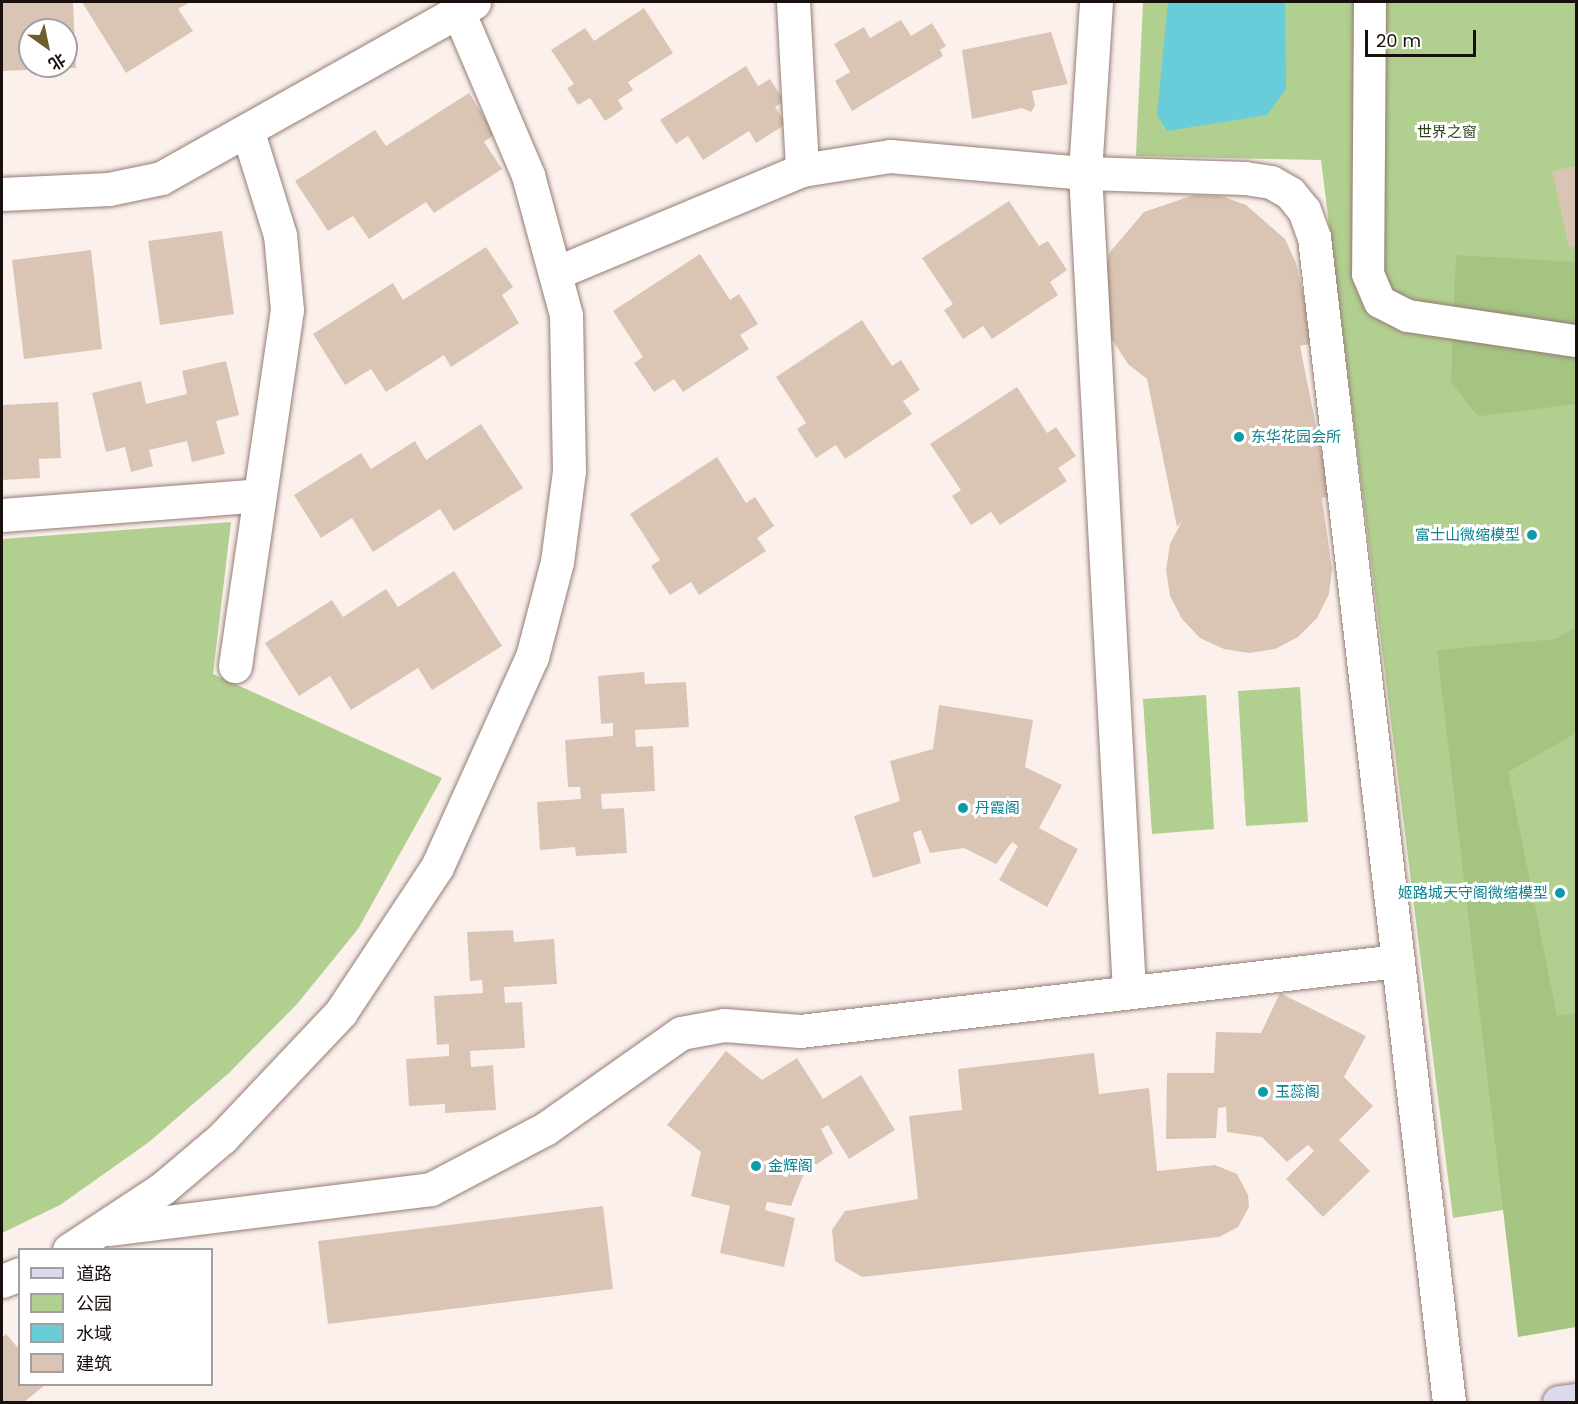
<!DOCTYPE html>
<html>
<head>
<meta charset="utf-8">
<style>
  body { margin:0 }
  #map { position:relative; width:1578px; height:1404px; overflow:hidden; background:#fbf0ec; font-family:Poppins,"Noto Sans SC",sans-serif }
  div>[style] { position:absolute }
  .green>* { inset:0; background:#b1cf8f }
  .forest>* { inset:0; background:#a5c482 }
  .water>* { inset:0; background:#68cdd9 }
  .building>* { inset:0; background:#dac5b5 }
  .roads { filter:drop-shadow(0 0 2px #957c74) drop-shadow(0 0 2px #957c74) }
  .pedestrian>* { height:32px; margin:-16px; padding:0 16px; transform-origin:16px; border-radius:16px; background:#fff }
  .minor>* { height:33px; margin:-16.5px; padding:0 16.5px; transform-origin:16.5px; border-radius:16.5px; background:#fff }
  .secondary>* { height:33px; margin:-16.5px; padding:0 16.5px; transform-origin:16.5px; border-radius:16.5px; background:#dbdaed }
  .dots>* { width:16px; height:16px; translate:-50% -50%; box-sizing:border-box; border:3px solid #fff; border-radius:50% }
  span { translate:-50% -50%; white-space:nowrap; text-align:center; line-height:1.15; -webkit-text-stroke:6px #fff; paint-order:stroke }
  .park-label { font-size:15px; color:#304314 }
  .culture-label { font-size:15px; color:#0d838f }
  .left { translate:0 -50%; text-align:left }
  .right { translate:-100% -50%; text-align:right }
  .frame { position:absolute; inset:0; border:3px solid #19100d; pointer-events:none }
  .legend { position:absolute; left:18px; top:1248px; width:195px; height:138px; box-sizing:border-box; background:#fff; border:2px solid #a39f9e; margin:0; padding:8px 10px; list-style:none; font-size:18px; color:#19100d }
  .legend li { display:flex; align-items:center; gap:12px; height:30px }
  .legend b { width:30px; border:2px solid #a39f9e }
  .north { position:absolute; left:18px; top:18px; width:60px; height:60px; box-sizing:border-box; background:#fff; border:2px solid #a39f9e; border-radius:50%; rotate:147deg; font-size:16px; font-weight:700; line-height:24px; text-align:center; color:#19100d }
  .north::after { content:''; display:block; margin:auto; width:21px; height:27px; background:#6e5f2d; clip-path:polygon(50% 0,100% 100%,50% 72%,0 100%) }
  .scale { position:absolute; left:1365px; top:30px; width:111px; height:27px; box-sizing:border-box; border:3px solid #19100d; border-top:0; padding-left:8px; font-size:18px; line-height:21px; white-space:nowrap; color:#19100d; -webkit-text-stroke:4px #fff; paint-order:stroke }
</style>
</head>
<body>
<div id="map">
  <div class="green">
    <div style="clip-path:polygon(1143px 2px,1576px 2px,1576px 1198px,1453px 1218px,1321px 160px,1136px 156px)"></div>
    <div style="clip-path:polygon(231px 522px,213px 674px,442px 778px,358px 929px,297px 1004px,229px 1073px,149px 1142px,60px 1205px,2px 1233px,2px 539px)"></div>
    <div style="clip-path:polygon(1300px 687px,1308px 822px,1246px 826px,1238px 691px)"></div>
    <div style="clip-path:polygon(1206px 695px,1214px 829px,1152px 834px,1143px 699px)"></div>
  </div>
  <div class="forest">
    <div style="clip-path:polygon(1456px 255px,1576px 262px,1576px 404px,1481px 416px,1475px 413px,1451px 382px)"></div>
    <div style="clip-path:polygon(1576px 627px,1576px 733px,1508px 772px,1557px 1016px,1576px 1013px,1576px 1327px,1518px 1337px,1437px 650px,1556px 639px)"></div>
  </div>
  <div class="water">
    <div style="clip-path:polygon(1168px 2px,1285px 2px,1286px 89px,1267px 115px,1167px 131px,1157px 115px)"></div>
  </div>
  <div class="building">
    <div style="clip-path:polygon(evenodd,2px 2px,73px 2px,76px 68px,2px 71px,2px 2px,30px 30px,66px 30px,66px 66px,30px 66px,30px 30px)"></div>
    <div style="clip-path:polygon(82px 2px,190px 2px,178px 9px,193px 31px,126px 73px)"></div>
    <div style="clip-path:polygon(644px 8px,673px 53px,628px 82px,633px 90px,618px 100px,623px 109px,605px 121px,590px 98px,578px 105px,567px 88px,574px 84px,551px 50px,585px 28px,594px 41px)"></div>
    <div style="clip-path:polygon(901px 20px,911px 36px,932px 23px,946px 46px,940px 50px,943px 56px,852px 111px,835px 81px,850px 72px,834px 44px,864px 27px,870px 38px)"></div>
    <div style="clip-path:polygon(1051px 32px,1068px 84px,1032px 91px,1035px 106px,1031px 112px,1022px 108px,972px 119px,962px 50px)"></div>
    <div style="clip-path:polygon(746px 66px,758px 86px,770px 79px,784px 101px,775px 107px,786px 124px,756px 143px,749px 131px,703px 160px,688px 136px,676px 144px,660px 120px)"></div>
    <div style="clip-path:polygon(469px 93px,495px 134px,484px 142px,502px 169px,434px 213px,426px 202px,369px 239px,353px 216px,328px 231px,295px 181px,375px 130px,386px 146px)"></div>
    <div style="clip-path:polygon(1576px 166px,1576px 246px,1569px 247px,1552px 171px)"></div>
    <div style="clip-path:polygon(1194px 195px,1221px 196px,1246px 205px,1285px 239px,1296px 263px,1314px 343px,1300px 346px,1330px 496px,1322px 498px,1332px 569px,1329px 594px,1317px 618px,1298px 637px,1275px 649px,1249px 653px,1224px 649px,1200px 638px,1182px 619px,1170px 596px,1166px 570px,1170px 544px,1182px 521px,1177px 527px,1147px 379px,1128px 364px,1110px 336px,1102px 278px,1110px 252px,1144px 212px)"></div>
    <div style="clip-path:polygon(1009px 201px,1039px 246px,1048px 241px,1067px 270px,1050px 282px,1058px 295px,992px 339px,983px 326px,963px 339px,944px 310px,953px 304px,922px 258px)"></div>
    <div style="clip-path:polygon(222px 231px,234px 314px,160px 325px,148px 241px)"></div>
    <div style="clip-path:polygon(486px 247px,513px 287px,502px 295px,519px 323px,451px 367px,444px 355px,386px 392px,371px 369px,345px 385px,313px 334px,393px 283px,403px 300px)"></div>
    <div style="clip-path:polygon(91px 250px,102px 349px,24px 359px,12px 260px)"></div>
    <div style="clip-path:polygon(700px 254px,730px 300px,739px 294px,758px 324px,740px 335px,749px 349px,683px 392px,674px 379px,654px 392px,634px 363px,643px 357px,613px 311px)"></div>
    <div style="clip-path:polygon(862px 320px,892px 366px,901px 360px,920px 390px,903px 401px,912px 414px,845px 459px,836px 445px,816px 458px,797px 429px,806px 423px,776px 377px)"></div>
    <div style="clip-path:polygon(226px 361px,239px 415px,216px 421px,225px 454px,192px 462px,187px 441px,149px 450px,153px 466px,131px 472px,125px 447px,106px 452px,92px 393px,141px 381px,146px 404px,187px 394px,182px 371px)"></div>
    <div style="clip-path:polygon(1017px 387px,1047px 433px,1056px 427px,1076px 456px,1058px 468px,1067px 481px,1000px 525px,991px 512px,971px 525px,952px 496px,961px 490px,930px 444px)"></div>
    <div style="clip-path:polygon(58px 402px,61px 458px,39px 459px,40px 478px,2px 480px,2px 405px)"></div>
    <div style="clip-path:polygon(481px 424px,523px 488px,454px 531px,440px 509px,373px 552px,352px 518px,321px 538px,294px 495px,361px 453px,371px 469px,415px 441px,426px 460px)"></div>
    <div style="clip-path:polygon(717px 457px,746px 503px,755px 497px,774px 526px,757px 538px,766px 551px,699px 595px,691px 582px,670px 595px,651px 566px,660px 560px,630px 514px)"></div>
    <div style="clip-path:polygon(454px 571px,502px 646px,432px 690px,418px 668px,351px 710px,330px 676px,299px 696px,265px 643px,332px 600px,343px 617px,386px 589px,398px 607px)"></div>
    <div style="clip-path:polygon(644px 672px,645px 684px,686px 682px,689px 727px,635px 730px,636px 747px,653px 746px,655px 791px,601px 794px,602px 809px,624px 808px,627px 853px,576px 856px,575px 847px,540px 850px,537px 802px,581px 799px,580px 787px,568px 787px,565px 740px,613px 736px,613px 723px,601px 724px,598px 676px)"></div>
    <div style="clip-path:polygon(939px 705px,1033px 720px,1025px 767px,1062px 785px,1039px 828px,1078px 849px,1047px 907px,999px 880px,1018px 846px,1012px 842px,996px 864px,964px 848px,930px 853px,921px 830px,913px 833px,921px 863px,873px 878px,854px 816px,900px 801px,890px 761px,933px 749px)"></div>
    <div style="clip-path:polygon(513px 930px,514px 942px,554px 939px,557px 984px,504px 987px,505px 1003px,522px 1002px,525px 1048px,470px 1051px,471px 1067px,493px 1065px,496px 1110px,445px 1113px,445px 1104px,409px 1106px,406px 1059px,449px 1056px,449px 1044px,437px 1045px,434px 996px,483px 993px,482px 980px,470px 981px,467px 932px)"></div>
    <div style="clip-path:polygon(1280px 993px,1366px 1036px,1344px 1077px,1373px 1106px,1339px 1140px,1370px 1171px,1323px 1217px,1286px 1179px,1314px 1151px,1308px 1145px,1287px 1162px,1262px 1137px,1227px 1132px,1226px 1107px,1218px 1108px,1216px 1138px,1166px 1139px,1167px 1073px,1214px 1073px,1216px 1032px,1261px 1033px)"></div>
    <div style="clip-path:polygon(726px 1051px,762px 1080px,797px 1058px,823px 1099px,861px 1075px,895px 1130px,849px 1159px,828px 1125px,821px 1129px,833px 1153px,804px 1173px,791px 1206px,767px 1202px,765px 1210px,795px 1218px,784px 1267px,720px 1253px,730px 1206px,691px 1196px,701px 1152px,667px 1125px)"></div>
    <div style="clip-path:polygon(1094px 1053px,1099px 1094px,1149px 1088px,1157px 1171px,1215px 1165px,1237px 1174px,1248px 1195px,1249px 1207px,1238px 1227px,1219px 1237px,862px 1277px,835px 1261px,832px 1230px,845px 1211px,918px 1199px,909px 1116px,962px 1110px,958px 1069px)"></div>
    <div style="clip-path:polygon(603px 1206px,613px 1289px,328px 1324px,318px 1241px)"></div>
    <div style="clip-path:polygon(6px 1334px,20px 1350px,20px 1384px,46px 1384px,24px 1402px,2px 1402px,2px 1338px)"></div>
  </div>
  <div class="roads">
    <div class="pedestrian">
      <div style="left:1370px;top:2px;width:272px;rotate:90.4deg"></div>
      <div style="left:1368px;top:274px;width:30px;rotate:67deg"></div>
      <div style="left:1380px;top:302px;width:31px;rotate:27deg"></div>
      <div style="left:1408px;top:316px;width:170px;rotate:8.5deg"></div>
    </div>
    <div class="minor">
      <div style="left:793px;top:2px;width:168px;rotate:86.9deg"></div>
      <div style="left:1096px;top:2px;width:171px;rotate:93.7deg"></div>
      <div style="left:1085px;top:173px;width:820px;rotate:86.92deg"></div>
      <div style="left:2px;top:194px;width:107px;rotate:-2.7deg"></div>
      <div style="left:109px;top:189px;width:53px;rotate:-11.9deg"></div>
      <div style="left:161px;top:178px;width:359px;rotate:-29.3deg"></div>
      <div style="left:558px;top:272px;width:264px;rotate:-22.7deg"></div>
      <div style="left:802px;top:170px;width:89px;rotate:-9deg"></div>
      <div style="left:890px;top:156px;width:196px;rotate:5deg"></div>
      <div style="left:1085px;top:173px;width:160px;rotate:1.8deg"></div>
      <div style="left:1245px;top:178px;width:26px;rotate:9deg"></div>
      <div style="left:1271px;top:182px;width:22px;rotate:30deg"></div>
      <div style="left:1290px;top:193px;width:22px;rotate:51deg"></div>
      <div style="left:1304px;top:210px;width:29px;rotate:70deg"></div>
      <div style="left:1314px;top:237px;width:1173px;rotate:83.39deg"></div>
      <div style="left:2px;top:515px;width:258px;rotate:-4.4deg"></div>
      <div style="left:235px;top:666px;width:360px;rotate:-81.7deg"></div>
      <div style="left:287px;top:310px;width:75px;rotate:-95.3deg"></div>
      <div style="left:280px;top:235px;width:108px;rotate:-107.3deg"></div>
      <div style="left:110px;top:1229px;width:323px;rotate:-7.1deg"></div>
      <div style="left:431px;top:1189px;width:129px;rotate:-27.8deg"></div>
      <div style="left:545px;top:1129px;width:166px;rotate:-35.2deg"></div>
      <div style="left:681px;top:1033px;width:44px;rotate:-10.5deg"></div>
      <div style="left:724px;top:1025px;width:76px;rotate:4.5deg"></div>
      <div style="left:800px;top:1031px;width:601px;rotate:-6.69deg"></div>
      <div style="left:69px;top:1250px;width:113px;rotate:-33.4deg"></div>
      <div style="left:163px;top:1188px;width:77px;rotate:-40.3deg"></div>
      <div style="left:222px;top:1138px;width:173px;rotate:-46.6deg"></div>
      <div style="left:341px;top:1012px;width:174px;rotate:-56.5deg"></div>
      <div style="left:437px;top:867px;width:230px;rotate:-65.7deg"></div>
      <div style="left:532px;top:657px;width:98px;rotate:-75.3deg"></div>
      <div style="left:557px;top:562px;width:92px;rotate:-82.5deg"></div>
      <div style="left:569px;top:471px;width:156px;rotate:-91.1deg"></div>
      <div style="left:566px;top:315px;width:145px;rotate:-105.2deg"></div>
      <div style="left:528px;top:175px;width:178px;rotate:-113.1deg"></div>
      <div style="left:2px;top:1281px;width:19px;rotate:-21deg"></div>
    </div>
    <div class="secondary">
      <div style="left:1559px;top:1402px;width:17px;rotate:-7deg"></div>
    </div>
  </div>
  <div class="dots">
    <div style="left:1239px;top:437px;background:#0f9aa8"></div>
    <div style="left:1532px;top:535px;background:#0f9aa8"></div>
    <div style="left:963px;top:808px;background:#0f9aa8"></div>
    <div style="left:1560px;top:893px;background:#0f9aa8"></div>
    <div style="left:1263px;top:1092px;background:#0f9aa8"></div>
    <div style="left:756px;top:1166px;background:#0f9aa8"></div>
  </div>
  <div class="park-label">
    <span style="left:1447px;top:132px">世界之窗</span>
  </div>
  <div class="culture-label">
    <span class="left" style="left:1251px;top:437px">东华花园会所</span>
    <span class="right" style="left:1520px;top:535px">富士山微缩模型</span>
    <span class="left" style="left:975px;top:808px">丹霞阁</span>
    <span class="right" style="left:1548px;top:893px">姬路城天守阁微缩模型</span>
    <span class="left" style="left:1275px;top:1092px">玉蕊阁</span>
    <span class="left" style="left:768px;top:1166px">金辉阁</span>
  </div>
  <div class="frame"></div>
  <ul class="legend">
  <li><b style="height:8px;background:#dbdaed"></b>道路</li>
  <li><b style="height:16px;background:#b1cf8f"></b>公园</li>
  <li><b style="height:16px;background:#68cdd9"></b>水域</li>
  <li><b style="height:16px;background:#dac5b5"></b>建筑</li>
  </ul>
  <div class="north">北</div>
  <div class="scale">20 m</div>
</div>
</body>
</html>
